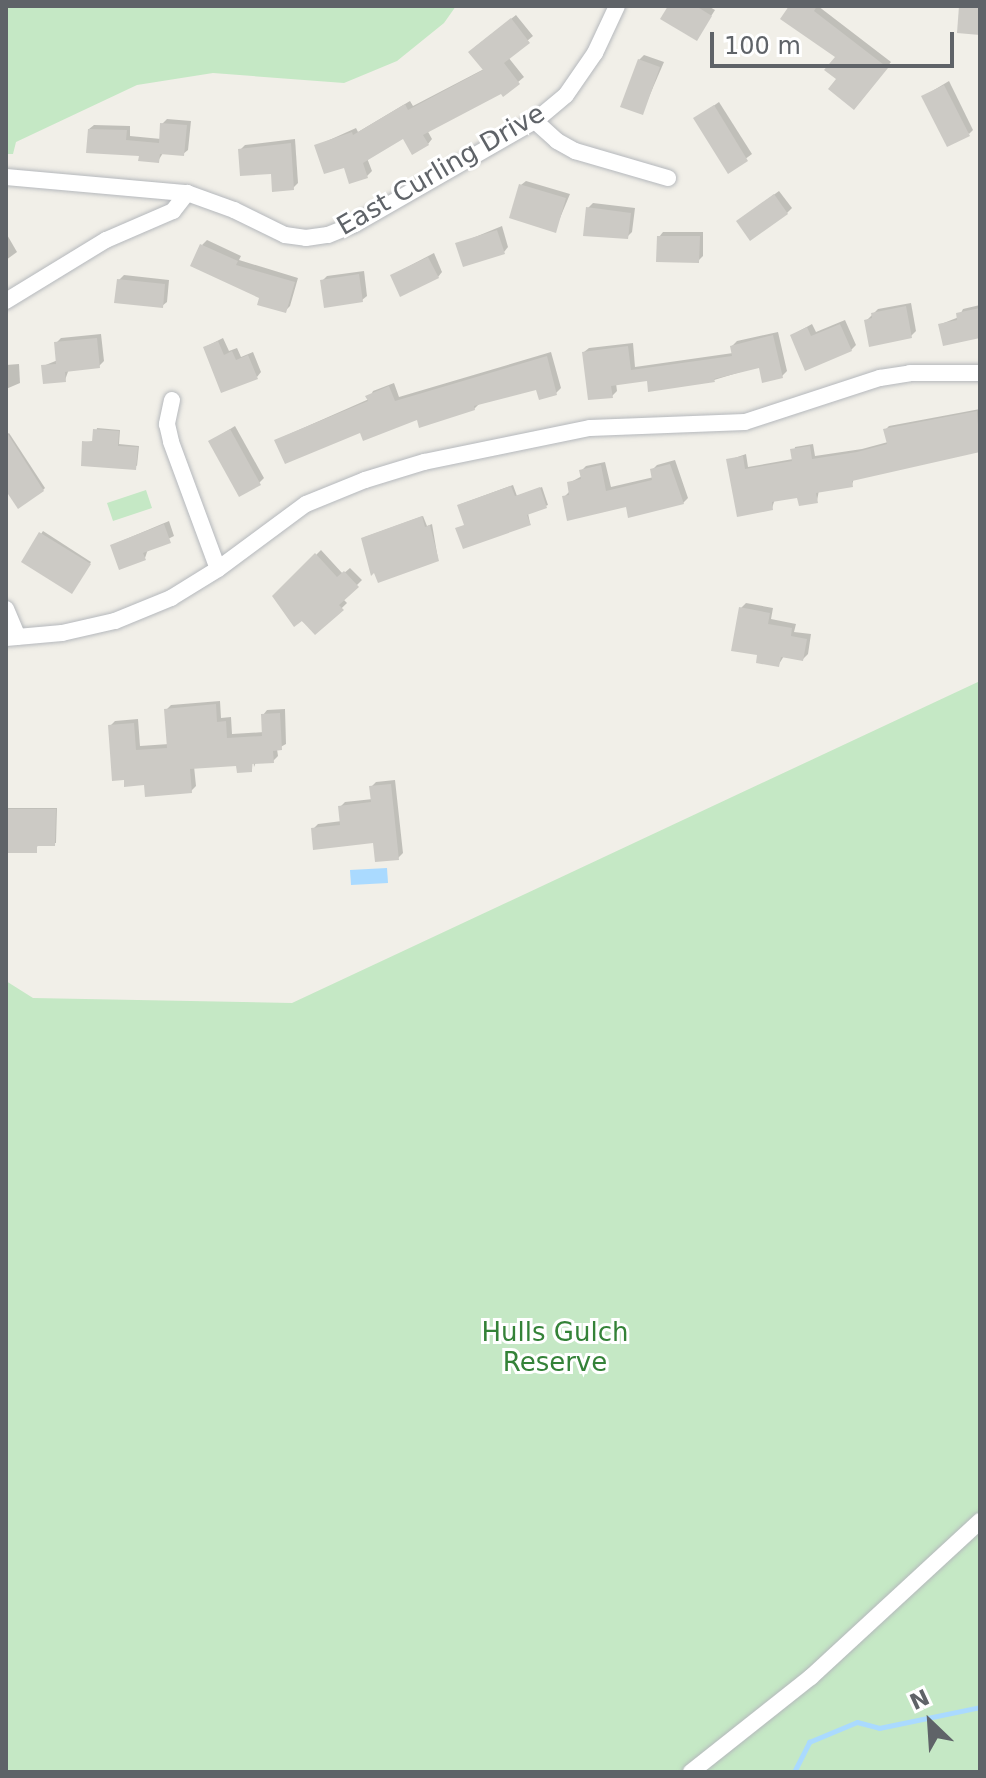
<!DOCTYPE html>
<html>
<head>
<meta charset="utf-8">
<style>
  body { margin:0 }
  #map { position:relative; width:986px; height:1778px; overflow:hidden; background:#f1efe8; font-family:"DejaVu Sans",sans-serif }
  div>[style] { position:absolute }
  .green>* { inset:0; background:#c5e8c5 }
  .water>* { inset:0; background:#aadaff }
  .shadow>* { inset:0; background:#0003 }
  .stream>* { height:5px; margin:-2.5px; padding:0 2.5px; transform-origin:2.5px; border-radius:2.5px; background:#aadaff }
  .building>* { inset:0; background:#cccac5 }
  .roads { filter:drop-shadow(0 0 2px #b5b8bc) drop-shadow(0 0 2px #b5b8bc) }
  .minor>* { height:16px; margin:-8px; padding:0 8px; transform-origin:8px; border-radius:8px; background:#fff }
  span { translate:-50% -50%; white-space:nowrap; text-align:center; line-height:1.15; -webkit-text-stroke:6px #fff; paint-order:stroke }
  .street-label { font-size:26px; color:#5f6368 }
  .park-label { font-size:26px; color:#348238 }
  .frame { position:absolute; inset:0; border:8px solid #5f6368; pointer-events:none }
  .north { position:absolute; left:890px; top:1682px; width:80px; height:80px; -webkit-text-stroke:6px #fff; paint-order:stroke; rotate:335deg; font-size:22px; font-weight:700; line-height:32px; text-align:center; color:#5f6368 }
  .north::after { content:''; display:block; margin:auto; width:28px; height:36px; background:#5f6368; clip-path:polygon(50% 0,100% 100%,50% 72%,0 100%) }
  .scale { position:absolute; left:710px; top:32px; width:244px; height:36px; box-sizing:border-box; border:4px solid #5f6368; border-top:0; padding-left:10px; font-size:24px; line-height:28px; white-space:nowrap; color:#5f6368; -webkit-text-stroke:6px #fff; paint-order:stroke }
</style>
</head>
<body>
<div id="map">
  <div class="green">
    <div style="clip-path:polygon(6px 6px,456px 6px,444px 23px,397px 61px,344px 83px,213px 73px,137px 85px,16px 142px,13px 154px,6px 154px)"></div>
    <div style="clip-path:polygon(146px 490px,152px 508px,113px 521px,107px 503px)"></div>
    <div style="clip-path:polygon(980px 681px,980px 1772px,6px 1772px,6px 981px,33px 998px,292px 1003px)"></div>
  </div>
  <div class="water">
    <div style="clip-path:polygon(387px 868px,388px 883px,351px 885px,350px 870px)"></div>
  </div>
  <div class="shadow">
    <div style="clip-path:polygon(670px 6px,708px 6px,715px 10px,697px 38px)"></div>
    <div style="clip-path:polygon(791px 6px,818px 6px,891px 62px,859px 103px,838px 79px,838px 56px)"></div>
    <div style="clip-path:polygon(516px 15px,533px 36px,508px 57px,524px 77px,504px 94px,502px 91px,427px 130px,432px 139px,428px 144px,403px 136px,367px 158px,372px 171px,367px 176px,316px 146px,356px 128px,358px 132px,410px 101px,413px 106px,484px 69px,475px 47px)"></div>
    <div style="clip-path:polygon(644px 55px,664px 62px,642px 113px,639px 60px)"></div>
    <div style="clip-path:polygon(949px 81px,973px 130px,969px 134px,924px 96px)"></div>
    <div style="clip-path:polygon(719px 102px,752px 154px,729px 171px,696px 118px)"></div>
    <div style="clip-path:polygon(167px 119px,191px 121px,188px 150px,183px 154px,163px 153px,158px 161px,89px 129px,94px 125px,130px 126px,130px 136px,161px 139px,162px 124px)"></div>
    <div style="clip-path:polygon(295px 139px,298px 183px,293px 188px,240px 150px,245px 145px)"></div>
    <div style="clip-path:polygon(526px 181px,570px 194px,555px 230px,521px 185px)"></div>
    <div style="clip-path:polygon(779px 191px,792px 208px,787px 213px,743px 217px)"></div>
    <div style="clip-path:polygon(593px 203px,635px 208px,632px 232px,627px 237px,588px 208px)"></div>
    <div style="clip-path:polygon(502px 226px,508px 247px,504px 252px,458px 244px)"></div>
    <div style="clip-path:polygon(663px 232px,703px 232px,703px 256px,698px 261px,659px 237px)"></div>
    <div style="clip-path:polygon(6px 233px,17px 252px,6px 260px)"></div>
    <div style="clip-path:polygon(207px 240px,241px 256px,239px 260px,298px 278px,290px 306px,285px 311px,261px 297px,202px 245px)"></div>
    <div style="clip-path:polygon(434px 253px,442px 272px,438px 277px,392px 275px)"></div>
    <div style="clip-path:polygon(364px 271px,367px 296px,362px 300px,323px 280px,327px 276px)"></div>
    <div style="clip-path:polygon(124px 275px,169px 280px,167px 302px,162px 306px,119px 280px)"></div>
    <div style="clip-path:polygon(911px 303px,916px 331px,911px 336px,866px 321px,878px 309px)"></div>
    <div style="clip-path:polygon(980px 305px,980px 336px,941px 324px,959px 317px,963px 309px)"></div>
    <div style="clip-path:polygon(845px 320px,856px 345px,851px 350px,792px 335px,812px 324px,816px 332px)"></div>
    <div style="clip-path:polygon(778px 332px,787px 371px,782px 376px,760px 366px,714px 380px,648px 379px,616px 383px,617px 391px,612px 396px,584px 352px,589px 348px,633px 343px,635px 367px,733px 353px,732px 346px,737px 341px)"></div>
    <div style="clip-path:polygon(101px 334px,104px 361px,99px 366px,69px 369px,65px 380px,43px 366px,58px 360px,56px 343px,61px 338px)"></div>
    <div style="clip-path:polygon(223px 338px,229px 351px,237px 348px,241px 357px,253px 352px,261px 372px,257px 377px,205px 347px)"></div>
    <div style="clip-path:polygon(551px 352px,561px 388px,556px 393px,538px 387px,480px 403px,474px 409px,361px 430px,276px 440px,369px 399px,373px 391px,394px 383px,399px 397px)"></div>
    <div style="clip-path:polygon(19px 364px,20px 383px,6px 389px,6px 365px)"></div>
    <div style="clip-path:polygon(980px 409px,980px 450px,854px 478px,852px 485px,819px 490px,817px 501px,799px 495px,775px 499px,772px 508px,729px 460px,746px 454px,748px 467px,793px 459px,795px 447px,813px 444px,815px 456px,862px 449px,888px 442px,886px 429px,889px 426px)"></div>
    <div style="clip-path:polygon(235px 426px,264px 478px,259px 483px,211px 441px)"></div>
    <div style="clip-path:polygon(97px 428px,120px 430px,119px 444px,139px 446px,137px 466px,84px 442px,94px 441px)"></div>
    <div style="clip-path:polygon(9px 433px,45px 488px,43px 490px,6px 487px,6px 435px)"></div>
    <div style="clip-path:polygon(675px 460px,688px 498px,683px 503px,627px 505px,564px 497px,569px 492px,569px 483px,582px 476px,581px 471px,586px 466px,605px 462px,611px 487px,654px 477px,652px 470px,657px 465px)"></div>
    <div style="clip-path:polygon(513px 485px,517px 496px,542px 487px,548px 505px,528px 513px,530px 523px,466px 525px,461px 504px)"></div>
    <div style="clip-path:polygon(423px 516px,427px 526px,432px 524px,438px 559px,365px 537px)"></div>
    <div style="clip-path:polygon(169px 521px,174px 536px,148px 549px,145px 558px,112px 545px)"></div>
    <div style="clip-path:polygon(43px 531px,91px 562px,73px 590px,23px 561px)"></div>
    <div style="clip-path:polygon(321px 550px,343px 574px,350px 568px,362px 580px,343px 599px,347px 603px,316px 633px,274px 597px)"></div>
    <div style="clip-path:polygon(746px 603px,773px 608px,771px 619px,796px 624px,794px 632px,811px 634px,808px 654px,803px 659px,784px 656px,779px 664px,760px 654px,741px 608px)"></div>
    <div style="clip-path:polygon(220px 701px,221px 718px,231px 717px,232px 734px,264px 732px,263px 715px,267px 710px,285px 709px,286px 744px,277px 749px,278px 756px,273px 761px,256px 762px,254px 767px,253px 754px,252px 770px,238px 764px,194px 766px,196px 786px,191px 791px,146px 783px,110px 726px,115px 721px,138px 719px,140px 746px,169px 744px,166px 710px,171px 705px)"></div>
    <div style="clip-path:polygon(395px 780px,403px 853px,398px 858px,375px 841px,313px 829px,318px 824px,342px 821px,340px 807px,345px 802px,373px 799px,371px 787px,376px 782px)"></div>
    <div style="clip-path:polygon(6px 808px,57px 808px,56px 843px,38px 844px,36px 851px,6px 851px)"></div>
  </div>
  <div class="stream">
    <div style="left:794px;top:1772px;width:34px;rotate:-63deg"></div>
    <div style="left:809px;top:1742px;width:52px;rotate:-22.6deg"></div>
    <div style="left:857px;top:1722px;width:23px;rotate:15deg"></div>
    <div style="left:879px;top:1728px;width:103px;rotate:-11.7deg"></div>
  </div>
  <div class="building">
    <div style="clip-path:polygon(668px 6px,696px 6px,712px 16px,697px 41px,660px 19px)"></div>
    <div style="clip-path:polygon(789px 6px,817px 6px,814px 11px,888px 68px,854px 110px,828px 89px,836px 79px,824px 70px,835px 57px,780px 19px)"></div>
    <div style="clip-path:polygon(959px 6px,980px 6px,980px 35px,957px 33px)"></div>
    <div style="clip-path:polygon(511px 18px,530px 43px,504px 63px,520px 84px,503px 97px,501px 94px,423px 135px,429px 145px,412px 155px,403px 139px,363px 163px,368px 178px,349px 184px,344px 168px,324px 174px,314px 145px,352px 132px,353px 135px,405px 104px,408px 110px,483px 70px,468px 52px)"></div>
    <div style="clip-path:polygon(638px 59px,660px 67px,643px 115px,620px 107px)"></div>
    <div style="clip-path:polygon(944px 85px,970px 136px,947px 147px,921px 96px)"></div>
    <div style="clip-path:polygon(714px 105px,748px 161px,728px 174px,693px 118px)"></div>
    <div style="clip-path:polygon(160px 123px,187px 125px,184px 156px,160px 154px,159px 163px,138px 161px,139px 156px,86px 153px,88px 129px,127px 130px,126px 140px,159px 143px)"></div>
    <div style="clip-path:polygon(291px 143px,294px 190px,272px 192px,271px 174px,240px 176px,238px 149px)"></div>
    <div style="clip-path:polygon(519px 184px,566px 198px,556px 233px,509px 218px)"></div>
    <div style="clip-path:polygon(774px 194px,788px 214px,750px 241px,736px 221px)"></div>
    <div style="clip-path:polygon(586px 207px,631px 213px,628px 239px,583px 236px)"></div>
    <div style="clip-path:polygon(497px 230px,505px 254px,463px 267px,455px 243px)"></div>
    <div style="clip-path:polygon(657px 236px,700px 236px,699px 263px,656px 262px)"></div>
    <div style="clip-path:polygon(200px 244px,238px 261px,236px 265px,295px 282px,286px 313px,257px 305px,259px 298px,190px 266px)"></div>
    <div style="clip-path:polygon(428px 257px,439px 278px,400px 297px,390px 275px)"></div>
    <div style="clip-path:polygon(359px 274px,363px 302px,324px 308px,320px 280px)"></div>
    <div style="clip-path:polygon(117px 279px,165px 284px,163px 308px,114px 303px)"></div>
    <div style="clip-path:polygon(906px 306px,912px 338px,869px 347px,864px 320px,872px 318px,871px 313px)"></div>
    <div style="clip-path:polygon(980px 308px,980px 338px,943px 346px,938px 324px,957px 320px,956px 313px)"></div>
    <div style="clip-path:polygon(840px 324px,852px 351px,805px 371px,790px 335px,807px 327px,811px 336px)"></div>
    <div style="clip-path:polygon(773px 335px,783px 378px,762px 383px,759px 368px,714px 379px,715px 382px,648px 392px,647px 381px,611px 386px,613px 398px,588px 400px,582px 352px,628px 346px,631px 370px,732px 356px,730px 346px)"></div>
    <div style="clip-path:polygon(97px 338px,100px 368px,65px 372px,66px 382px,43px 384px,41px 365px,56px 364px,54px 342px)"></div>
    <div style="clip-path:polygon(218px 341px,224px 355px,232px 351px,236px 360px,248px 355px,258px 379px,221px 393px,203px 347px)"></div>
    <div style="clip-path:polygon(547px 356px,557px 395px,539px 400px,536px 390px,474px 406px,475px 410px,419px 428px,417px 420px,363px 441px,360px 433px,285px 464px,274px 440px,368px 401px,365px 396px,389px 386px,395px 401px)"></div>
    <div style="clip-path:polygon(977px 411px,980px 452px,852px 481px,853px 487px,816px 493px,818px 503px,799px 506px,797px 498px,772px 502px,773px 510px,737px 517px,726px 459px,743px 456px,745px 469px,792px 461px,790px 449px,810px 446px,812px 459px,857px 452px,887px 444px,883px 429px)"></div>
    <div style="clip-path:polygon(93px 429px,119px 431px,118px 446px,138px 447px,136px 470px,81px 466px,82px 441px,92px 442px)"></div>
    <div style="clip-path:polygon(230px 429px,261px 485px,239px 497px,208px 441px)"></div>
    <div style="clip-path:polygon(6px 431px,44px 491px,18px 509px,6px 491px)"></div>
    <div style="clip-path:polygon(670px 464px,684px 504px,628px 518px,626px 507px,567px 521px,562px 496px,569px 495px,567px 482px,581px 479px,579px 470px,601px 465px,606px 491px,652px 480px,650px 469px)"></div>
    <div style="clip-path:polygon(511px 486px,515px 496px,540px 487px,547px 508px,527px 515px,531px 525px,463px 549px,455px 528px,464px 525px,457px 505px)"></div>
    <div style="clip-path:polygon(422px 516px,425px 527px,430px 525px,439px 561px,378px 583px,374px 573px,371px 576px,361px 538px)"></div>
    <div style="clip-path:polygon(164px 524px,171px 543px,143px 553px,146px 560px,119px 570px,110px 545px)"></div>
    <div style="clip-path:polygon(39px 532px,91px 564px,72px 594px,21px 562px)"></div>
    <div style="clip-path:polygon(315px 553px,337px 577px,344px 571px,359px 587px,339px 605px,344px 610px,315px 635px,302px 621px,294px 627px,272px 596px)"></div>
    <div style="clip-path:polygon(739px 607px,770px 613px,768px 624px,792px 628px,791px 636px,807px 639px,803px 661px,781px 657px,779px 667px,756px 663px,757px 655px,731px 651px)"></div>
    <div style="clip-path:polygon(216px 704px,217px 722px,226px 721px,227px 738px,262px 736px,261px 714px,280px 713px,282px 750px,273px 751px,274px 763px,252px 764px,252px 772px,237px 773px,236px 766px,190px 769px,192px 793px,145px 797px,144px 785px,124px 787px,124px 780px,112px 781px,108px 725px,134px 723px,136px 750px,167px 748px,164px 709px)"></div>
    <div style="clip-path:polygon(391px 784px,399px 860px,375px 862px,373px 843px,313px 850px,311px 828px,340px 825px,338px 806px,371px 802px,369px 786px)"></div>
    <div style="clip-path:polygon(6px 809px,56px 809px,55px 846px,37px 846px,37px 853px,6px 853px)"></div>
  </div>
  <div class="roads">
    <div class="minor">
      <div style="left:535px;top:121px;width:30px;rotate:42deg"></div>
      <div style="left:557px;top:141px;width:21px;rotate:29deg"></div>
      <div style="left:575px;top:151px;width:97px;rotate:16.2deg"></div>
      <div style="left:6px;top:177px;width:182px;rotate:5.1deg"></div>
      <div style="left:187px;top:193px;width:50px;rotate:19.9deg"></div>
      <div style="left:234px;top:210px;width:57px;rotate:26.1deg"></div>
      <div style="left:285px;top:235px;width:21px;rotate:8deg"></div>
      <div style="left:306px;top:238px;width:22px;rotate:-8deg"></div>
      <div style="left:328px;top:235px;width:29px;rotate:-22deg"></div>
      <div style="left:355px;top:224px;width:207px;rotate:-29.8deg"></div>
      <div style="left:535px;top:121px;width:40px;rotate:-40deg"></div>
      <div style="left:566px;top:95px;width:51px;rotate:-55.4deg"></div>
      <div style="left:595px;top:53px;width:52px;rotate:-64.9deg"></div>
      <div style="left:6px;top:301px;width:117px;rotate:-31.4deg"></div>
      <div style="left:106px;top:240px;width:73px;rotate:-23.4deg"></div>
      <div style="left:173px;top:211px;width:23px;rotate:-52deg"></div>
      <div style="left:172px;top:400px;width:25px;rotate:102deg"></div>
      <div style="left:167px;top:424px;width:18px;rotate:77deg"></div>
      <div style="left:171px;top:442px;width:135px;rotate:69.7deg"></div>
      <div style="left:6px;top:609px;width:30px;rotate:67deg"></div>
      <div style="left:6px;top:638px;width:56px;rotate:-5.1deg"></div>
      <div style="left:62px;top:633px;width:54px;rotate:-12.8deg"></div>
      <div style="left:115px;top:621px;width:61px;rotate:-22.3deg"></div>
      <div style="left:171px;top:598px;width:55px;rotate:-31.7deg"></div>
      <div style="left:218px;top:569px;width:109px;rotate:-36.5deg"></div>
      <div style="left:306px;top:504px;width:64px;rotate:-22.1deg"></div>
      <div style="left:365px;top:480px;width:62px;rotate:-17deg"></div>
      <div style="left:424px;top:462px;width:169px;rotate:-11.6deg"></div>
      <div style="left:590px;top:428px;width:155px;rotate:-2.2deg"></div>
      <div style="left:745px;top:422px;width:142px;rotate:-18.1deg"></div>
      <div style="left:880px;top:378px;width:30px;rotate:-9deg"></div>
      <div style="left:910px;top:373px;width:70px"></div>
      <div style="left:691px;top:1772px;width:153px;rotate:-38.4deg"></div>
      <div style="left:811px;top:1677px;width:230px;rotate:-42.7deg"></div>
    </div>
  </div>
  <div class="street-label">
    <span style="left:441px;top:170px;rotate:-30deg">East Curling Drive</span>
  </div>
  <div class="park-label">
    <span style="left:555px;top:1348px">Hulls Gulch<br>Reserve</span>
  </div>
  <div class="frame"></div>
  <div class="north">N</div>
  <div class="scale">100 m</div>
</div>
</body>
</html>
